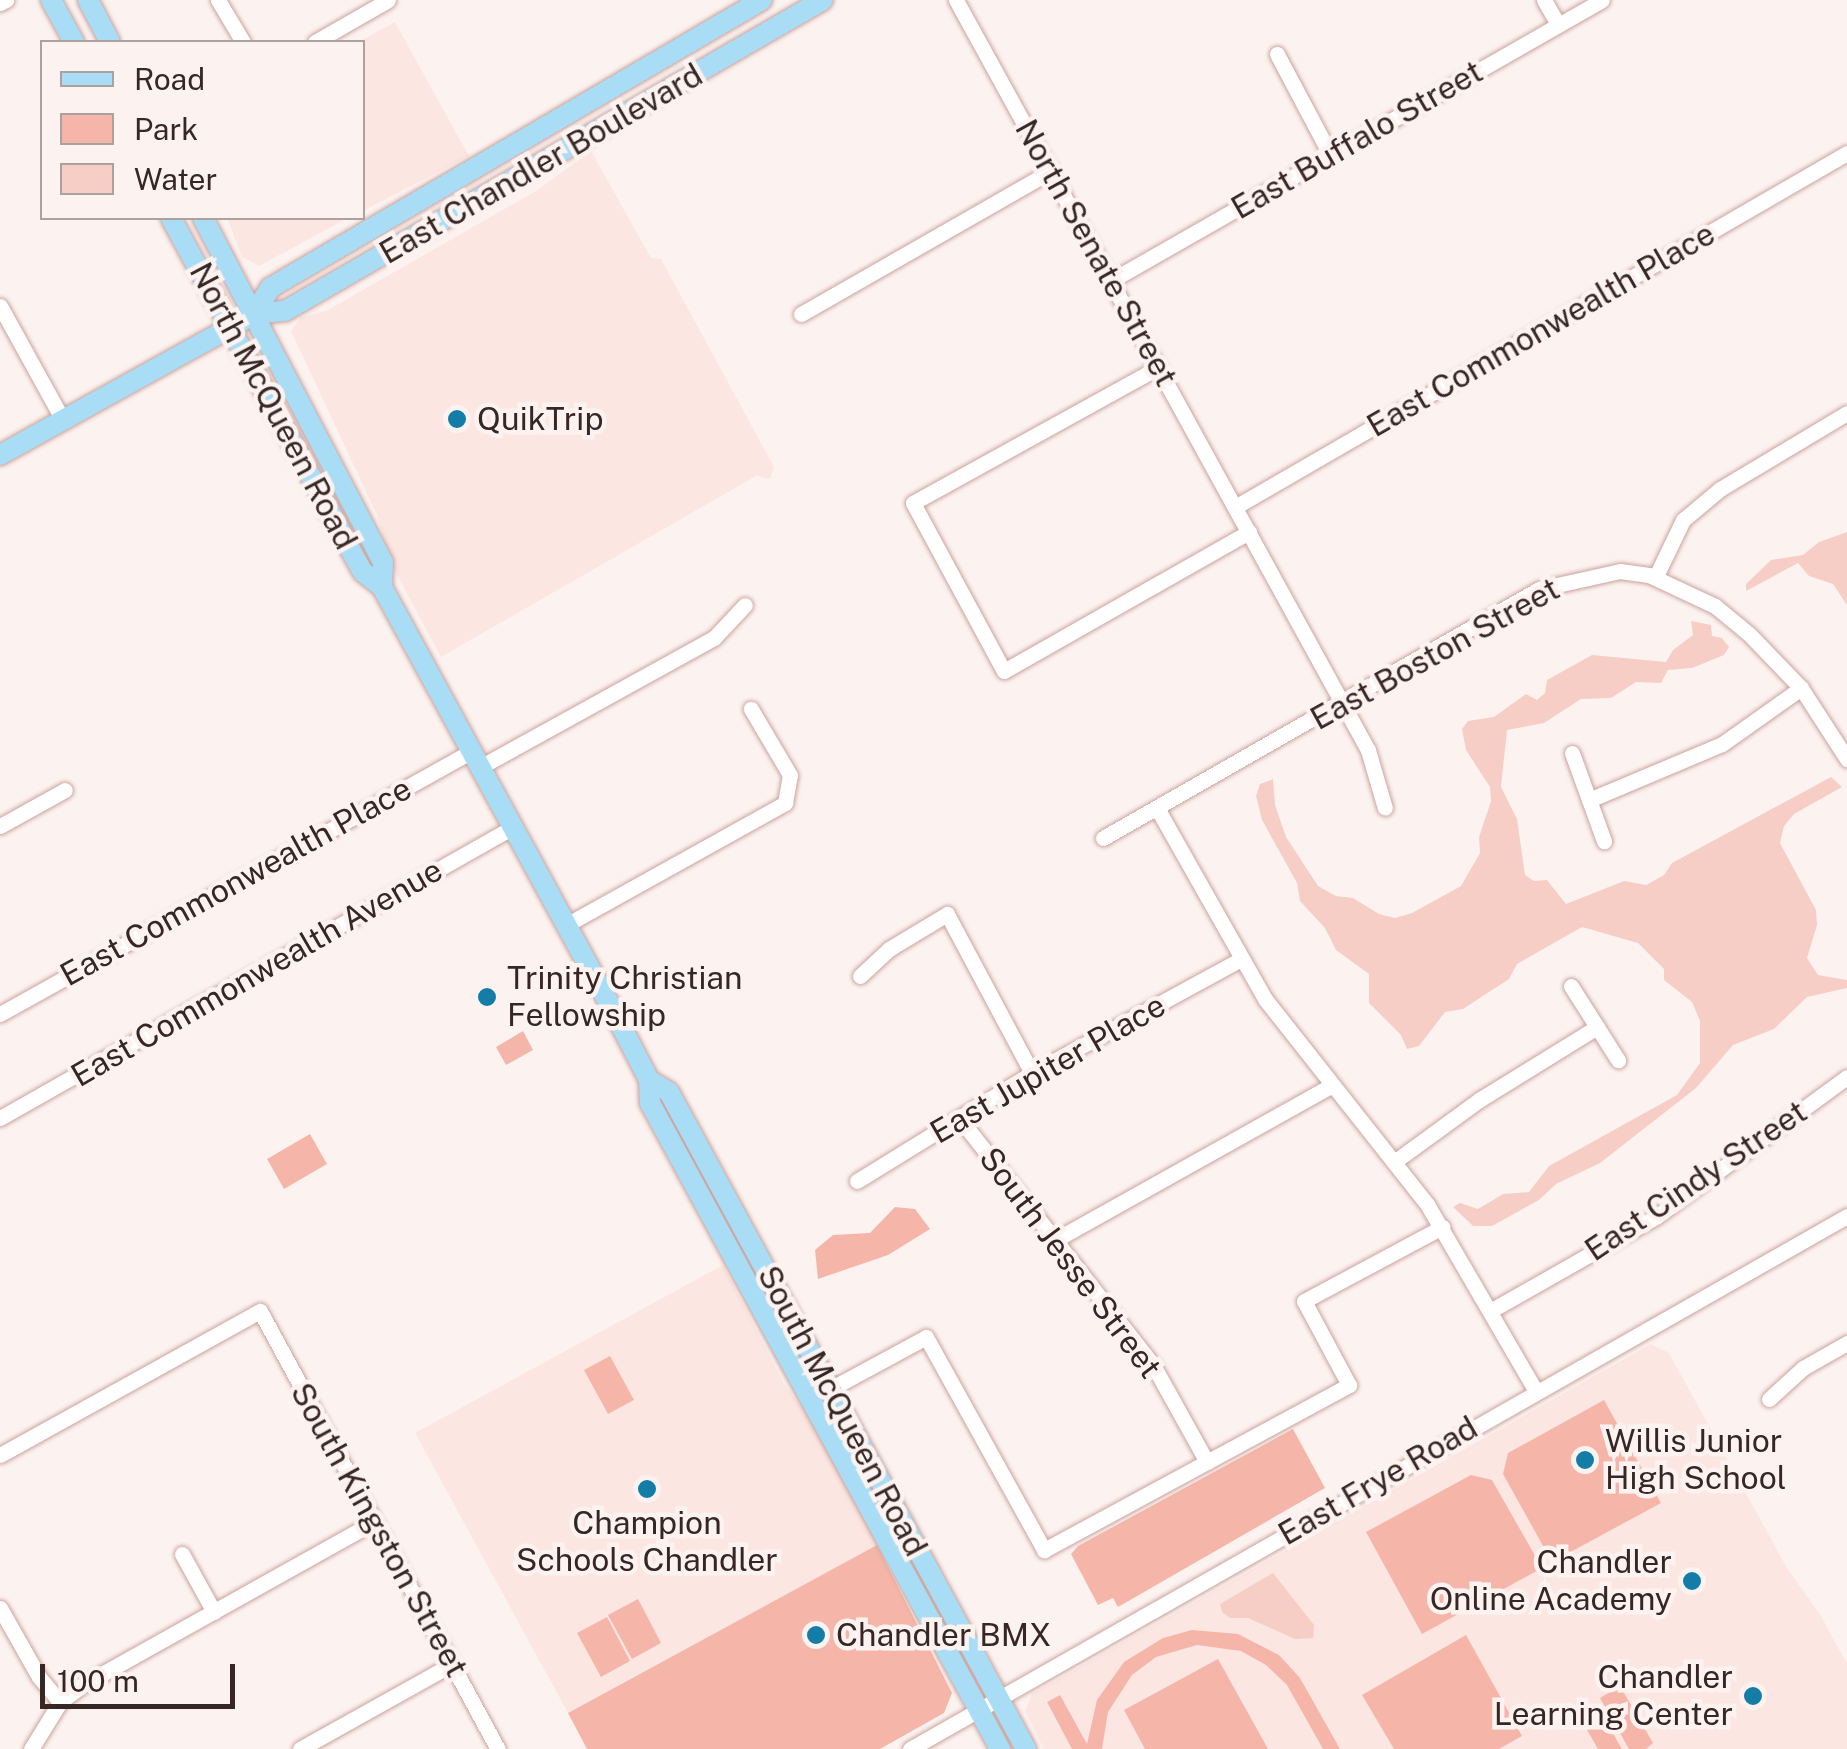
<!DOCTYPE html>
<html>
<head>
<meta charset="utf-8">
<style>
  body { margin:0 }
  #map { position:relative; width:1847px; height:1749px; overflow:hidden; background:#fcf3f1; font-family:"Public Sans",sans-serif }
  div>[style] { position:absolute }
  .built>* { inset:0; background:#fbe6e2 }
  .green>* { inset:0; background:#f5b6a9 }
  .water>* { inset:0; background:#f6cec6 }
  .roads { filter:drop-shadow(0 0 2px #cba39c) drop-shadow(0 0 2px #cba39c) }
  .minor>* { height:15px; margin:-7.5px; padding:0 7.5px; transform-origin:7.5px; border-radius:7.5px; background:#fff }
  .major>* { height:20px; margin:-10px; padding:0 10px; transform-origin:10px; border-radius:10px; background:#a9dcf5 }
  .dots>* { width:28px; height:28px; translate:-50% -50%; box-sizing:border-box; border:5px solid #fcf3f1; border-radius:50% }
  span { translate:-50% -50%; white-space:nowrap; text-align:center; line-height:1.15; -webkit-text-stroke:9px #fcf3f1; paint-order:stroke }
  .street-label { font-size:32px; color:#372724 }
  .poi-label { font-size:32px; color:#372724 }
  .left { translate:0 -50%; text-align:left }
  .right { translate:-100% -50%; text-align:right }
  .legend { position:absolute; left:40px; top:40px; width:325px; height:180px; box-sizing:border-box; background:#fcf3f1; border:2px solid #ada19f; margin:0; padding:12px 18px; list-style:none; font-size:30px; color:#372724 }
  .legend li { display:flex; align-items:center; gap:20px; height:50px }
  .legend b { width:50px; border:2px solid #ada19f }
  .scale { position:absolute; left:40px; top:1664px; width:195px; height:45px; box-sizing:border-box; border:5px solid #372724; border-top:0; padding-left:12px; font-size:30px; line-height:35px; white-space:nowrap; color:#372724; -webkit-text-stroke:8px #fcf3f1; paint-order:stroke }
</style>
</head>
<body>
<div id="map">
  <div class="built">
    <div style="clip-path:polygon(395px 22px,469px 156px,363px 211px,362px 42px,358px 42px)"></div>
    <div style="clip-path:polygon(591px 151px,651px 258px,661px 259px,774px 467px,770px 479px,756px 476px,441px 657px,392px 566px,377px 515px,291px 331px,301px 317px,326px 311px,536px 191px)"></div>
    <div style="clip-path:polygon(227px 218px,348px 218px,259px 266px,242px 257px)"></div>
    <div style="clip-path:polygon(723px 1265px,784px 1384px,817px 1427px,877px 1545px,568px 1713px,415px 1433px)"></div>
    <div style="clip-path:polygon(1651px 1344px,1669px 1353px,1787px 1568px,1821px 1616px,1847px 1664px,1847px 1749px,1044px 1749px,1025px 1711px,1032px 1694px)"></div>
  </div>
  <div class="green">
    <div style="clip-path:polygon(523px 1031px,533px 1050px,506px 1065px,496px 1047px)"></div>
    <div style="clip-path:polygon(310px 1134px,327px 1164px,284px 1189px,267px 1159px)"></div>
    <div style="clip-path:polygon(895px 1207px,915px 1209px,930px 1229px,888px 1255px,818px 1279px,815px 1250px,833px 1235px,870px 1233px)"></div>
    <div style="clip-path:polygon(610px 1356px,634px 1400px,608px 1414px,584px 1370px)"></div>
    <div style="clip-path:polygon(1604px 1400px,1661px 1503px,1552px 1562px,1503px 1474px,1508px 1453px)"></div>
    <div style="clip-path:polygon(1293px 1429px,1325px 1488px,1118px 1607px,1113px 1598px,1098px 1605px,1071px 1554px,1078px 1546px)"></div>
    <div style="clip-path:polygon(1471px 1475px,1492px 1480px,1542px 1568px,1422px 1634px,1366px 1532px)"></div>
    <div style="clip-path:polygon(877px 1545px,952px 1693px,944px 1713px,880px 1749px,587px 1749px,568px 1713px)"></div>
    <div style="clip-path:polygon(638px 1599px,661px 1643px,632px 1659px,608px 1615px)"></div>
    <div style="clip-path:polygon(607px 1617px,630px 1661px,601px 1677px,577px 1633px)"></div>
    <div style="clip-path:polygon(1192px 1630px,1238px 1634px,1279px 1655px,1300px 1678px,1340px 1749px,1323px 1749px,1287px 1685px,1266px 1665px,1241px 1651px,1197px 1645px,1156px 1657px,1132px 1675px,1108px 1712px,1102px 1749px,1072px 1749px,1047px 1702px,1060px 1695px,1087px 1744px,1097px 1700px,1124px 1662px,1163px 1638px)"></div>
    <div style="clip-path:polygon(1466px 1635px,1522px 1736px,1499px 1749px,1394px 1749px,1362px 1695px)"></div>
    <div style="clip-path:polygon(1218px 1659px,1268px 1749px,1145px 1749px,1124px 1710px)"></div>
    <div style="clip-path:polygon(1620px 1686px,1653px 1743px,1646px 1749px,1629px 1749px,1600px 1698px)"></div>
    <div style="clip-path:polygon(1600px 1711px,1622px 1749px,1598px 1749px,1582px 1721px)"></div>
  </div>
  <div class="water">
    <div style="clip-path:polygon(1847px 532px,1847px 605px,1833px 584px,1809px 576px,1798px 563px,1746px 591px,1746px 584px,1771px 560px,1803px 555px,1819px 542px)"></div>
    <div style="clip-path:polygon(1691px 621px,1711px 625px,1712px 636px,1722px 638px,1729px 647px,1724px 655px,1692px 668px,1668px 670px,1661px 683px,1636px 682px,1611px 698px,1581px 699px,1544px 723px,1507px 730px,1501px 787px,1517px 819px,1525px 875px,1534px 881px,1547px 880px,1566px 904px,1624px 881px,1646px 885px,1664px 875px,1672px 863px,1831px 777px,1842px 787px,1794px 814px,1784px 826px,1780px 843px,1816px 910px,1817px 925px,1807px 958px,1818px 975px,1847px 980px,1847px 988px,1807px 997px,1774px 1029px,1733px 1045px,1696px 1088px,1600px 1163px,1556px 1184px,1539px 1200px,1492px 1226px,1473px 1226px,1453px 1207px,1460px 1203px,1478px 1209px,1503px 1194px,1529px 1192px,1549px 1166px,1677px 1095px,1700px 1063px,1700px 1021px,1692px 1002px,1664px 980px,1664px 969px,1638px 943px,1582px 927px,1517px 964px,1509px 979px,1463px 1009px,1445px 1012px,1419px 1046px,1407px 1049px,1401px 1035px,1369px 1003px,1369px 974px,1336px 950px,1325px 928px,1300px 901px,1297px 883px,1262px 820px,1256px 796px,1260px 784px,1273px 779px,1275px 805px,1286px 837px,1318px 886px,1336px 896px,1353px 898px,1379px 914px,1395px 918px,1412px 913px,1461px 886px,1480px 853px,1479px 837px,1491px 801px,1490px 787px,1466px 750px,1462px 729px,1468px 721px,1494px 717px,1526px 694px,1537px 700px,1545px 693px,1547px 680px,1592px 655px,1666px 662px,1673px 650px,1693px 635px)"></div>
    <div style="clip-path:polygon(1273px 1573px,1314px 1625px,1313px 1638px,1295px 1639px,1248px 1618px,1230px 1618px,1222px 1612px,1220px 1604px)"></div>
  </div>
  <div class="roads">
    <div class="minor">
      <div style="left:218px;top:0;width:49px;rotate:59.2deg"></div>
      <div style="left:956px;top:0;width:856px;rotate:61.22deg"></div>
      <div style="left:1368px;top:750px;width:60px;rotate:73.7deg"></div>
      <div style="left:1544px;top:0;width:28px;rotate:60deg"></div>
      <div style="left:0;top:3px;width:7px;rotate:-27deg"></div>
      <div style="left:315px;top:42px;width:84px;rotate:-29.9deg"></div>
      <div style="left:1277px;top:54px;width:115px;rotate:62.1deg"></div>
      <div style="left:1112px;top:280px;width:564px;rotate:-29.74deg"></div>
      <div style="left:0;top:306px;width:130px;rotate:61.1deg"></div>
      <div style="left:801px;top:314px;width:289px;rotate:-29.8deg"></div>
      <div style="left:1159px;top:367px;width:281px;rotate:151.1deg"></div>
      <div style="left:913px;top:503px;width:191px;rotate:61.6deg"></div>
      <div style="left:1004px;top:671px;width:282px;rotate:-29.6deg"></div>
      <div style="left:1235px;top:507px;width:707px;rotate:-30.05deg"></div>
      <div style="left:1651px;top:576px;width:71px;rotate:25.1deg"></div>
      <div style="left:1715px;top:606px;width:44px;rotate:39.5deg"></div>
      <div style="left:1749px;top:634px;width:75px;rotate:46.1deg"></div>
      <div style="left:1801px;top:688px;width:85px;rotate:57.1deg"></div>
      <div style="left:1572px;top:753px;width:94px;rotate:70deg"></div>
      <div style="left:480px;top:767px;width:267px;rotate:-28.9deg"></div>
      <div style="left:714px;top:638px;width:45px;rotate:-46.8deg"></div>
      <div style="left:1589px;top:800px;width:144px;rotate:-22.8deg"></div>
      <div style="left:1722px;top:744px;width:97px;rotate:-35.3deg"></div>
      <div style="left:1157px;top:808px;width:219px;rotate:60.5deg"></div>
      <div style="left:1265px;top:999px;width:261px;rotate:51.7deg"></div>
      <div style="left:1427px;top:1204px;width:216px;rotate:59.8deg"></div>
      <div style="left:0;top:826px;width:74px;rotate:-29deg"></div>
      <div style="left:1103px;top:838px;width:502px;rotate:-29.73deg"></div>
      <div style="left:1539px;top:589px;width:83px;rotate:-12.5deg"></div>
      <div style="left:1620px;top:571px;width:36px;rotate:8deg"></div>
      <div style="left:1656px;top:576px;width:62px;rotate:-64.3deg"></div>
      <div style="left:1683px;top:520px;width:48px;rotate:-40deg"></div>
      <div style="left:1720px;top:489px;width:148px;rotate:-30.9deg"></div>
      <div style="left:566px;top:925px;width:251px;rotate:-29.1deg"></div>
      <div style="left:785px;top:803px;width:28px;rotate:-80deg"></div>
      <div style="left:790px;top:775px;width:77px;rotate:-120.6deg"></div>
      <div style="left:860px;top:976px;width:40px;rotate:-43deg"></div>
      <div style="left:889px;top:949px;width:68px;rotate:-31.1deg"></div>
      <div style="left:947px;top:914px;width:180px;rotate:61.9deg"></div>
      <div style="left:1571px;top:986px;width:88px;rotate:57.6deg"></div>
      <div style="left:0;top:1014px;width:540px;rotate:-29.13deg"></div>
      <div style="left:0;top:1118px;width:590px;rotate:-29.56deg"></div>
      <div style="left:960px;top:1119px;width:313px;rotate:51.9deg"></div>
      <div style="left:1153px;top:1365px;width:111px;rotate:60.9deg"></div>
      <div style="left:1394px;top:1162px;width:105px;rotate:-36.1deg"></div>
      <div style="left:1479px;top:1100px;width:139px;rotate:-31.7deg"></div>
      <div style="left:857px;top:1181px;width:206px;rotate:-31.7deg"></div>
      <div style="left:1032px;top:1073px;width:238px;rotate:-28.6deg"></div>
      <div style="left:1055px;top:1240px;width:315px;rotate:-29.2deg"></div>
      <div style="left:1490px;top:1311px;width:192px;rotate:-29.6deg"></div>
      <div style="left:1657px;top:1216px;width:235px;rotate:-36.2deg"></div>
      <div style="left:830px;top:1389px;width:109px;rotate:-28.4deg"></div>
      <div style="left:926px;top:1337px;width:244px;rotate:61deg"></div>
      <div style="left:1044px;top:1550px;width:347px;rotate:-28.4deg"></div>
      <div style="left:1349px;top:1385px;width:95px;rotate:-118.2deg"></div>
      <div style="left:1304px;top:1301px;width:157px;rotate:-28.2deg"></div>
      <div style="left:1769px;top:1399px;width:46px;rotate:-42.4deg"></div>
      <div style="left:1803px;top:1368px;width:51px;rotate:-29.6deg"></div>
      <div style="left:0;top:1455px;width:297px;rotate:-29deg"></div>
      <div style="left:260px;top:1311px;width:498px;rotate:61.5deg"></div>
      <div style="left:182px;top:1554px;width:66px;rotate:61.1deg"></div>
      <div style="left:0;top:1608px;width:79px;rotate:60.5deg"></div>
      <div style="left:39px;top:1677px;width:33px;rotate:50deg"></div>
      <div style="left:31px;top:1749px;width:55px;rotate:-58.3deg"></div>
      <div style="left:60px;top:1702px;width:30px;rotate:-37deg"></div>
      <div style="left:84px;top:1684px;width:332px;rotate:-29.2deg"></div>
      <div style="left:300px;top:1749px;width:174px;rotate:-29.2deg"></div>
      <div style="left:910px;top:1749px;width:1078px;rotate:-29.63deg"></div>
    </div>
    <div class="major">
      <div style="left:51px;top:0;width:48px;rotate:61.3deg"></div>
      <div style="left:88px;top:0;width:47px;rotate:62.4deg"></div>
      <div style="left:171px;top:218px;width:376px;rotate:61.6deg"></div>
      <div style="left:350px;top:549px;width:26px;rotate:61deg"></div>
      <div style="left:363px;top:572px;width:24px;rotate:38deg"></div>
      <div style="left:382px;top:587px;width:491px;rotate:61.4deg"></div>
      <div style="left:617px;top:1018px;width:70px;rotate:62.7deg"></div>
      <div style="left:649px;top:1080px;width:23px;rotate:88deg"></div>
      <div style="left:650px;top:1103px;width:735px;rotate:61.55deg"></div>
      <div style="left:203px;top:218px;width:388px;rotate:62.4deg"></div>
      <div style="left:383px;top:562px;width:25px;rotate:92deg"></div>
      <div style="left:254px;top:314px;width:31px;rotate:-58deg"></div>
      <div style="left:270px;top:288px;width:570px;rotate:-30.34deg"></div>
      <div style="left:0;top:455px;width:291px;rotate:-29deg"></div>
      <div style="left:254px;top:314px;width:31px;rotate:-6deg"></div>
      <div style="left:285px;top:311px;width:621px;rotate:-30.03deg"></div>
      <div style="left:649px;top:1080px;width:23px;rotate:31deg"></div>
      <div style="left:669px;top:1092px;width:748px;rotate:61.48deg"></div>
    </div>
  </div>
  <div class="dots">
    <div style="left:457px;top:419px;background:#137da7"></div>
    <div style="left:487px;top:997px;background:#137da7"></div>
    <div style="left:1585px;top:1460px;background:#137da7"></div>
    <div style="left:647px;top:1489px;background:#137da7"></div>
    <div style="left:1692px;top:1581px;background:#137da7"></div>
    <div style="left:816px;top:1635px;background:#137da7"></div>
    <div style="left:1753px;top:1696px;background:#137da7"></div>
  </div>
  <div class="street-label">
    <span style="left:1357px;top:140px;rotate:-30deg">East Buffalo Street</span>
    <span style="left:541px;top:164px;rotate:-30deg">East Chandler Boulevard</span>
    <span style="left:1096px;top:253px;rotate:61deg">North Senate Street</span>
    <span style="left:1541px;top:330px;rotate:-30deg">East Commonwealth Place</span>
    <span style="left:273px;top:406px;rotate:62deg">North McQueen Road</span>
    <span style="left:1435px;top:654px;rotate:-29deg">East Boston Street</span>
    <span style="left:236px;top:882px;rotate:-29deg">East Commonwealth Place</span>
    <span style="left:257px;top:973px;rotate:-30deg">East Commonwealth Avenue</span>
    <span style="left:1048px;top:1069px;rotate:-30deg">East Jupiter Place</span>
    <span style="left:1696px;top:1181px;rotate:-34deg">East Cindy Street</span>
    <span style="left:1070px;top:1263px;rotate:53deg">South Jesse Street</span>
    <span style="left:842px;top:1411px;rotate:62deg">South McQueen Road</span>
    <span style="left:1378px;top:1481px;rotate:-30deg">East Frye Road</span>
    <span style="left:379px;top:1530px;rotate:61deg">South Kingston Street</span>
  </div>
  <div class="poi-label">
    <span class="left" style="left:477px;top:419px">QuikTrip</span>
    <span class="left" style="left:507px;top:997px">Trinity Christian<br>Fellowship</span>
    <span class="left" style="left:1605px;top:1460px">Willis Junior<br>High School</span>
    <span style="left:647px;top:1542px">Champion<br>Schools Chandler</span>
    <span class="right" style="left:1672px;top:1581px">Chandler<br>Online Academy</span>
    <span class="left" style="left:836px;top:1635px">Chandler BMX</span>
    <span class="right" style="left:1733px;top:1696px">Chandler<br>Learning Center</span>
  </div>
  <ul class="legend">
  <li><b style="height:12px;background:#a9dcf5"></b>Road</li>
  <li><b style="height:28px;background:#f5b6a9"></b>Park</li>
  <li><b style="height:28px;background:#f6cec6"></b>Water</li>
  </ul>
  <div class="scale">100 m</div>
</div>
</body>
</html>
